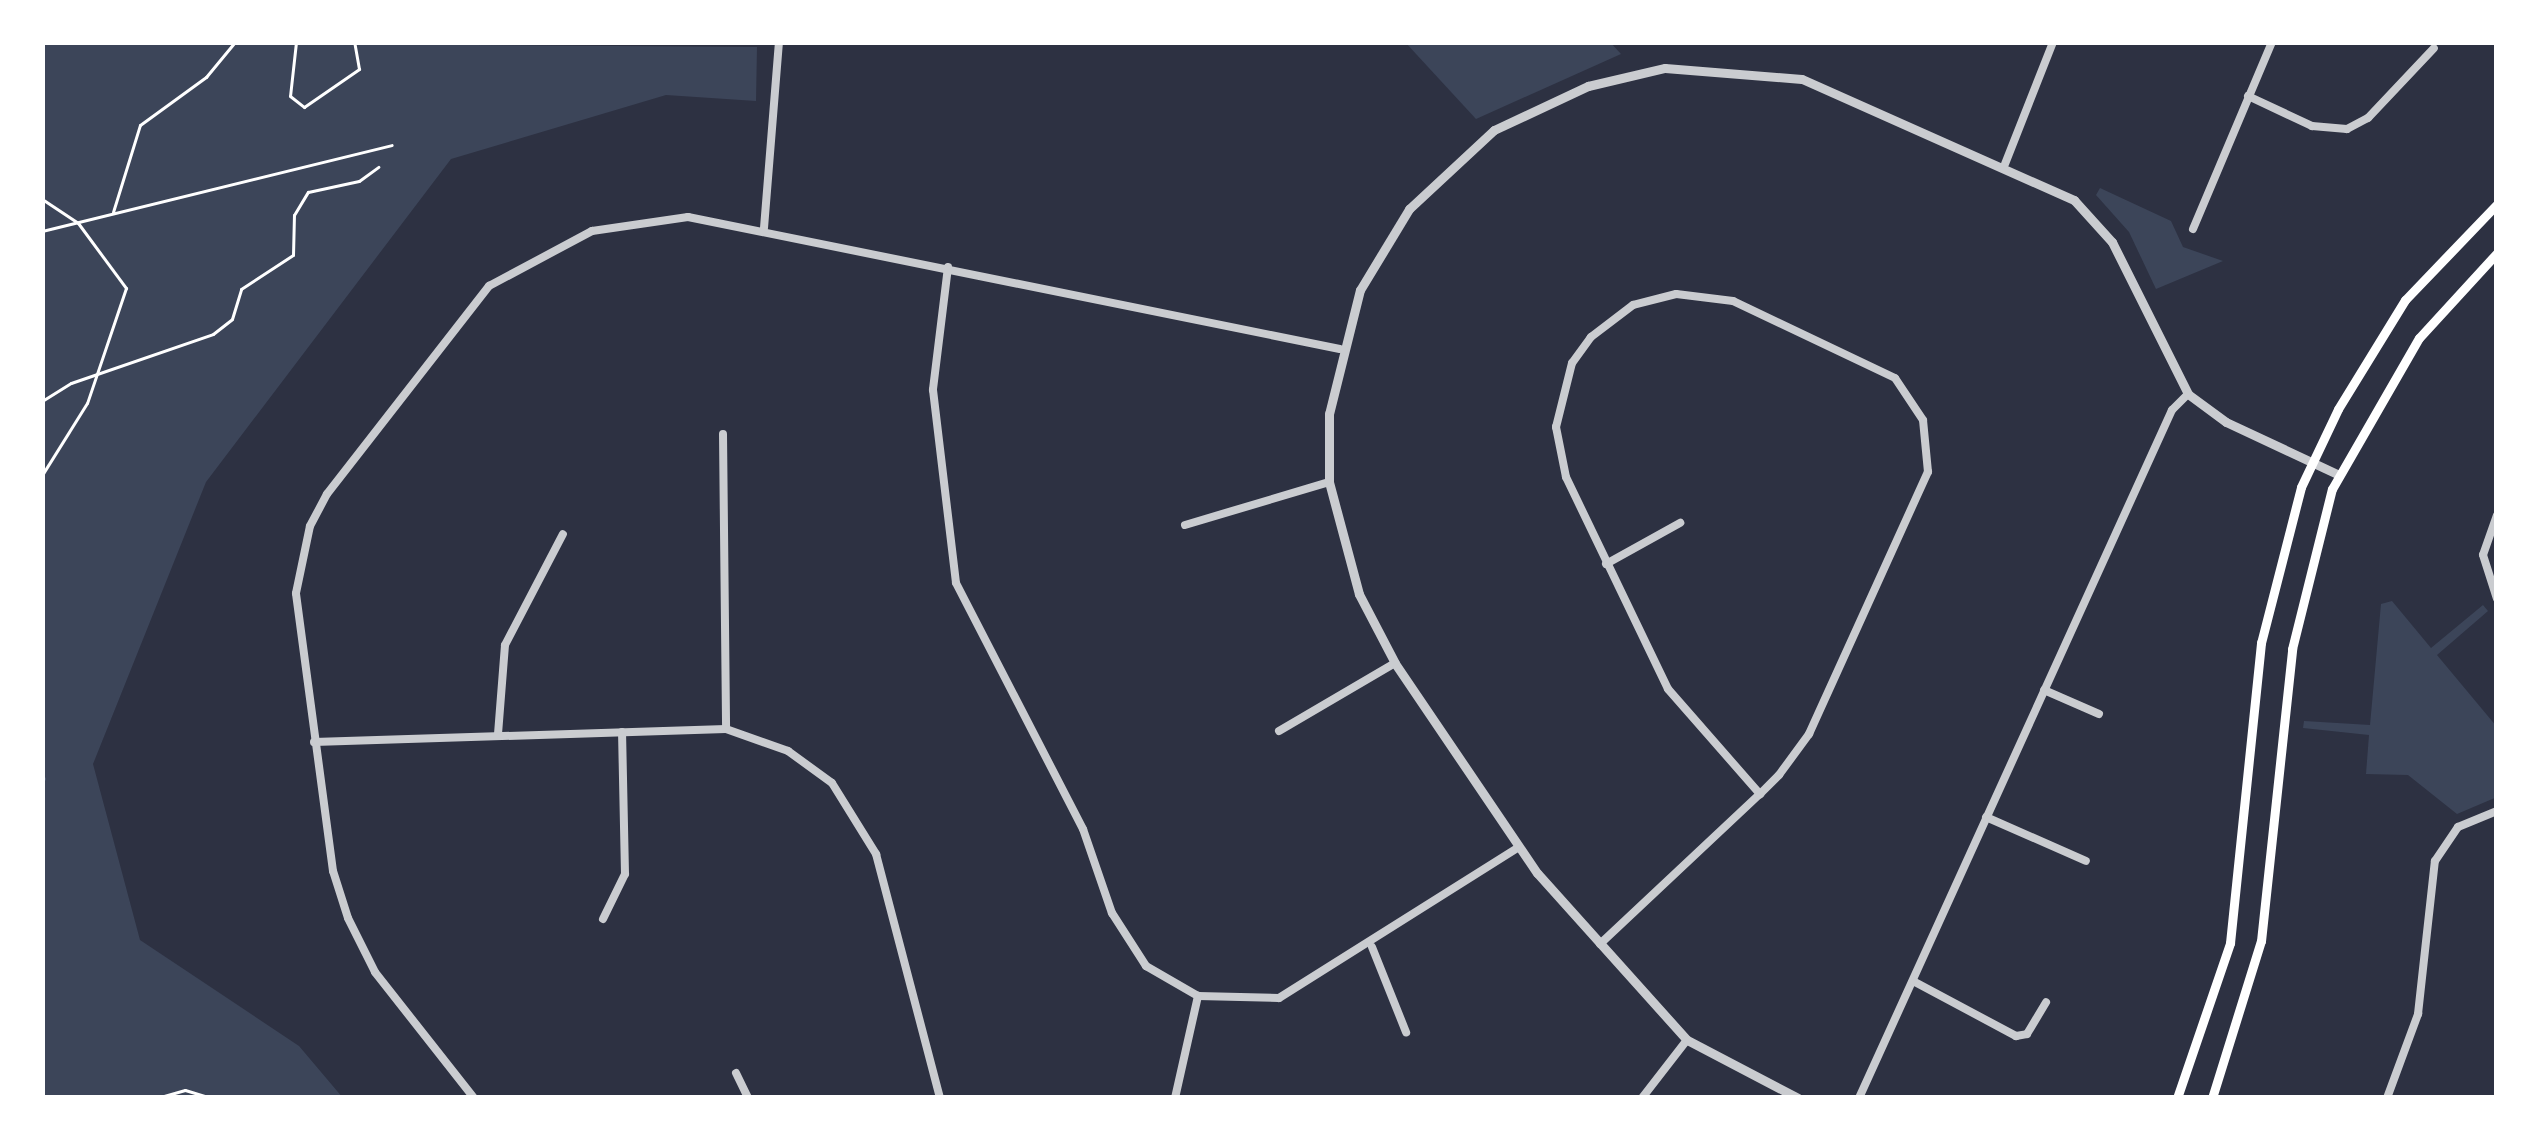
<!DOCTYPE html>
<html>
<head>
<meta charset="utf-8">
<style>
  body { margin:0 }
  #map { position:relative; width:2539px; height:1140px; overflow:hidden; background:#2d3142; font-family:"Asap Condensed",sans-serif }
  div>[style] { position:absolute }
  .green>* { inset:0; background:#3c4559 }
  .stream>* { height:4.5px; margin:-2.25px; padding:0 2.25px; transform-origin:2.25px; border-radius:2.25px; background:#4f5d75 }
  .path>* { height:3px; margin:-1.5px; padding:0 1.5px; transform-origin:1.5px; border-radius:1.5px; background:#fff }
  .minor>* { height:8px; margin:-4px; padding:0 4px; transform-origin:4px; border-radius:4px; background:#caccd0 }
  .tertiary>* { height:9px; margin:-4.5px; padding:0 4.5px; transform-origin:4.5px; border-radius:4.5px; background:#caccd0 }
  .secondary>* { height:9px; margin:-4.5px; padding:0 4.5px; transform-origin:4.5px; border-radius:4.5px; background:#fff }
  span { translate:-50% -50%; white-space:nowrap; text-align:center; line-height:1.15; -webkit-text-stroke:9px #fff; paint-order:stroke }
  .frame { position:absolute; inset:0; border:45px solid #fff; pointer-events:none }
</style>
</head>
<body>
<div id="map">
  <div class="green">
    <div style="clip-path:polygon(42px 42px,757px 47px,756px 101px,666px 95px,451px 159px,206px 482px,93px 764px,140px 940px,299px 1046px,343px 1098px,42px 1098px)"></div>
    <div style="clip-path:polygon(1405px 42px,1610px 42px,1621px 54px,1476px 119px)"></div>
    <div style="clip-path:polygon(2100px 188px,2171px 221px,2183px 247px,2223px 261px,2156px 289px,2129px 232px,2096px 195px)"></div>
    <div style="clip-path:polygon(2392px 601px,2431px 648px,2483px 605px,2488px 611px,2437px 655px,2497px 727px,2497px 797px,2457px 814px,2408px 775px,2366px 774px,2369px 735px,2303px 728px,2304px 721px,2370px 725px,2381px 604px)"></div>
  </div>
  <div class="stream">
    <div style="left:42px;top:779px;width:2px"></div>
  </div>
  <div class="path">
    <div style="left:296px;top:42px;width:54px;rotate:96.3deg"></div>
    <div style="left:290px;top:96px;width:18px;rotate:38deg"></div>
    <div style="left:304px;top:107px;width:67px;rotate:-34.6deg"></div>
    <div style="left:359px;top:69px;width:27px;rotate:-100deg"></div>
    <div style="left:457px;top:42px;width:10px"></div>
    <div style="left:42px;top:199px;width:43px;rotate:33.7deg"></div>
    <div style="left:78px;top:223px;width:81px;rotate:53.6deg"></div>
    <div style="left:126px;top:288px;width:121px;rotate:108.7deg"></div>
    <div style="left:87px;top:403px;width:85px;rotate:122deg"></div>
    <div style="left:113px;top:212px;width:91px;rotate:-72.8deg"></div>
    <div style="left:140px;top:125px;width:82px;rotate:-36deg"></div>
    <div style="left:206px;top:77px;width:45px;rotate:-50.4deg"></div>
    <div style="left:42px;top:231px;width:360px;rotate:-13.8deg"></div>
    <div style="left:42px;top:401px;width:34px;rotate:-32deg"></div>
    <div style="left:71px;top:383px;width:150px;rotate:-19deg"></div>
    <div style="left:213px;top:334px;width:24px;rotate:-38deg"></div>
    <div style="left:232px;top:319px;width:31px;rotate:-73deg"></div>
    <div style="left:241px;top:289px;width:62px;rotate:-33.2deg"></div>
    <div style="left:293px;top:255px;width:40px;rotate:-88.6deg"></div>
    <div style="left:294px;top:215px;width:27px;rotate:-59deg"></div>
    <div style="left:308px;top:192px;width:52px;rotate:-12.2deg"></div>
    <div style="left:359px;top:181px;width:24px;rotate:-36deg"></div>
    <div style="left:157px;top:1098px;width:29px;rotate:-16deg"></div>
    <div style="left:185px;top:1090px;width:28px;rotate:17deg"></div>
  </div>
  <div class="minor">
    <div style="left:2248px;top:96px;width:71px;rotate:25.1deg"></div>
    <div style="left:2312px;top:126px;width:35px;rotate:5deg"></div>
    <div style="left:2347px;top:129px;width:24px;rotate:-28deg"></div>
    <div style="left:2368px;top:118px;width:96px;rotate:-46.7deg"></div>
    <div style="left:2005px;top:164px;width:131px;rotate:-68.5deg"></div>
    <div style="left:764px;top:228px;width:187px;rotate:-85.4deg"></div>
    <div style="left:2193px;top:229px;width:203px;rotate:-67.1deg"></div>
    <div style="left:948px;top:267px;width:124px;rotate:97deg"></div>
    <div style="left:933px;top:390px;width:194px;rotate:83.2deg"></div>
    <div style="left:956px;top:583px;width:277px;rotate:62.7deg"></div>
    <div style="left:1083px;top:829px;width:89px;rotate:71deg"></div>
    <div style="left:1112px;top:913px;width:63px;rotate:57.3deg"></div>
    <div style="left:1146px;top:966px;width:60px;rotate:30deg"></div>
    <div style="left:1198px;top:996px;width:81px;rotate:1.4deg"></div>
    <div style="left:1279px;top:998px;width:281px;rotate:-32.2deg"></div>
    <div style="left:723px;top:434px;width:295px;rotate:89.4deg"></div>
    <div style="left:2497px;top:515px;width:42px;rotate:109.3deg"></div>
    <div style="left:2483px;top:555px;width:46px;rotate:72.3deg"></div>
    <div style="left:1185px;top:525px;width:150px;rotate:-16.6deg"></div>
    <div style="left:1606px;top:564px;width:85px;rotate:-29deg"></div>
    <div style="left:2044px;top:690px;width:60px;rotate:23.6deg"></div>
    <div style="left:1279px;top:731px;width:134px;rotate:-30.4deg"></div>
    <div style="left:498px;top:734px;width:89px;rotate:-85.5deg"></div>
    <div style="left:505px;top:645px;width:125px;rotate:-62.4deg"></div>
    <div style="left:314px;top:742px;width:412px;rotate:-1.8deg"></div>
    <div style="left:726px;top:729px;width:66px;rotate:19.5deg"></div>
    <div style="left:788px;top:751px;width:54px;rotate:36deg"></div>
    <div style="left:832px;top:783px;width:84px;rotate:58.2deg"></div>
    <div style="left:876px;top:854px;width:252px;rotate:75.3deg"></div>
    <div style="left:1986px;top:817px;width:109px;rotate:23.7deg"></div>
    <div style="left:603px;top:919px;width:50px;rotate:-63.9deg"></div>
    <div style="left:625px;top:874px;width:142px;rotate:-91.2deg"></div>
    <div style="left:1600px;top:944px;width:219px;rotate:-43.2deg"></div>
    <div style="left:1760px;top:794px;width:27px;rotate:-45deg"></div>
    <div style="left:1779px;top:775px;width:51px;rotate:-53.8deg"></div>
    <div style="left:1809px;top:734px;width:288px;rotate:-65.6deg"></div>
    <div style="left:1928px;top:472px;width:52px;rotate:-95.5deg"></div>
    <div style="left:1923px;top:420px;width:50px;rotate:-123.7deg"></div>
    <div style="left:1895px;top:378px;width:179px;rotate:-154.6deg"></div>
    <div style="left:1733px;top:301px;width:57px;rotate:-173deg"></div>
    <div style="left:1676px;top:294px;width:44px;rotate:165.7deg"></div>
    <div style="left:1633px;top:305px;width:53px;rotate:142.7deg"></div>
    <div style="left:1591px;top:337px;width:32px;rotate:126deg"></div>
    <div style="left:1572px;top:363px;width:66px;rotate:104deg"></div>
    <div style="left:1556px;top:427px;width:51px;rotate:78.7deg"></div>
    <div style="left:1566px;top:477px;width:235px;rotate:64.3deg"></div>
    <div style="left:1668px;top:689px;width:140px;rotate:48.8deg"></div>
    <div style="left:1372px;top:947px;width:92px;rotate:68.2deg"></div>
    <div style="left:1913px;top:981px;width:117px;rotate:28.1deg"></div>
    <div style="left:2016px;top:1036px;width:11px;rotate:-10deg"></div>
    <div style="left:2027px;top:1034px;width:37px;rotate:-59deg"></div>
    <div style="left:736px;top:1073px;width:28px;rotate:64deg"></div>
    <div style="left:474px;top:1098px;width:160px;rotate:-128.2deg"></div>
    <div style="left:375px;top:972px;width:60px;rotate:-116.6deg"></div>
    <div style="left:348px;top:918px;width:49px;rotate:-107.7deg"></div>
    <div style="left:333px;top:871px;width:280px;rotate:-97.6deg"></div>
    <div style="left:296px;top:593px;width:68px;rotate:-78.2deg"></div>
    <div style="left:310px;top:526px;width:36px;rotate:-62deg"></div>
    <div style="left:327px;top:494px;width:264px;rotate:-52.1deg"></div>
    <div style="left:489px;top:286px;width:117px;rotate:-28.1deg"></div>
    <div style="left:592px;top:231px;width:97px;rotate:-8.3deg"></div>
    <div style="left:688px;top:217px;width:665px;rotate:11.45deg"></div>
    <div style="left:1175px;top:1098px;width:105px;rotate:-77.3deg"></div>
    <div style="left:1642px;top:1098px;width:73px;rotate:-52.2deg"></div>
    <div style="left:1859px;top:1098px;width:756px;rotate:-65.54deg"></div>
    <div style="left:2172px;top:410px;width:23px;rotate:-45deg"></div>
    <div style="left:2387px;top:1098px;width:90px;rotate:-69.7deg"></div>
    <div style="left:2418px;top:1014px;width:154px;rotate:-83.7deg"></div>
    <div style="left:2435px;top:861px;width:41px;rotate:-55.9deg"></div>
    <div style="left:2458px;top:827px;width:42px;rotate:-22.3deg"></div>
  </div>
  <div class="tertiary">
    <div style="left:1798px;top:1098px;width:125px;rotate:-152.4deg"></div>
    <div style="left:1687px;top:1040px;width:224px;rotate:-131.9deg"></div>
    <div style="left:1537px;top:873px;width:254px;rotate:-124.1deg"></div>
    <div style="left:1395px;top:663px;width:78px;rotate:-117.6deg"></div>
    <div style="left:1359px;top:594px;width:116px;rotate:-105deg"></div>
    <div style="left:1329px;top:482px;width:68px;rotate:-90deg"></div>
    <div style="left:1329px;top:414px;width:128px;rotate:-76deg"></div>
    <div style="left:1360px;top:290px;width:95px;rotate:-58.8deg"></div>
    <div style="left:1409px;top:209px;width:116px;rotate:-42.9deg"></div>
    <div style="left:1494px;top:130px;width:104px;rotate:-25.1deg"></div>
    <div style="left:1588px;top:86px;width:79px;rotate:-13.2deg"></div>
    <div style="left:1665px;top:68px;width:137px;rotate:4.6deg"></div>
    <div style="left:1802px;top:79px;width:298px;rotate:24deg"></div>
    <div style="left:2074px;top:200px;width:57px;rotate:47.9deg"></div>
    <div style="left:2112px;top:242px;width:170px;rotate:63.4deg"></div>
    <div style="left:2188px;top:394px;width:47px;rotate:36.4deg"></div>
    <div style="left:2226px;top:422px;width:125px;rotate:25.1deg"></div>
  </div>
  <div class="secondary">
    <div style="left:2177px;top:1098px;width:164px;rotate:-71.1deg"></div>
    <div style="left:2230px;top:943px;width:302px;rotate:-84.1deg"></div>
    <div style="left:2261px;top:643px;width:161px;rotate:-75.6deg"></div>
    <div style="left:2301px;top:487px;width:86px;rotate:-64.6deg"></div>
    <div style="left:2338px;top:409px;width:128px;rotate:-58.4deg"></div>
    <div style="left:2405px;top:300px;width:133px;rotate:-46.2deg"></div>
    <div style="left:2212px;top:1098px;width:164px;rotate:-72.7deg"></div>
    <div style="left:2261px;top:941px;width:294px;rotate:-83.9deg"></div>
    <div style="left:2292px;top:649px;width:165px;rotate:-76deg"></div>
    <div style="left:2332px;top:489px;width:174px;rotate:-60.1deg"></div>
    <div style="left:2419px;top:338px;width:115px;rotate:-47.5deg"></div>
  </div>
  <div class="frame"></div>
</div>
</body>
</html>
